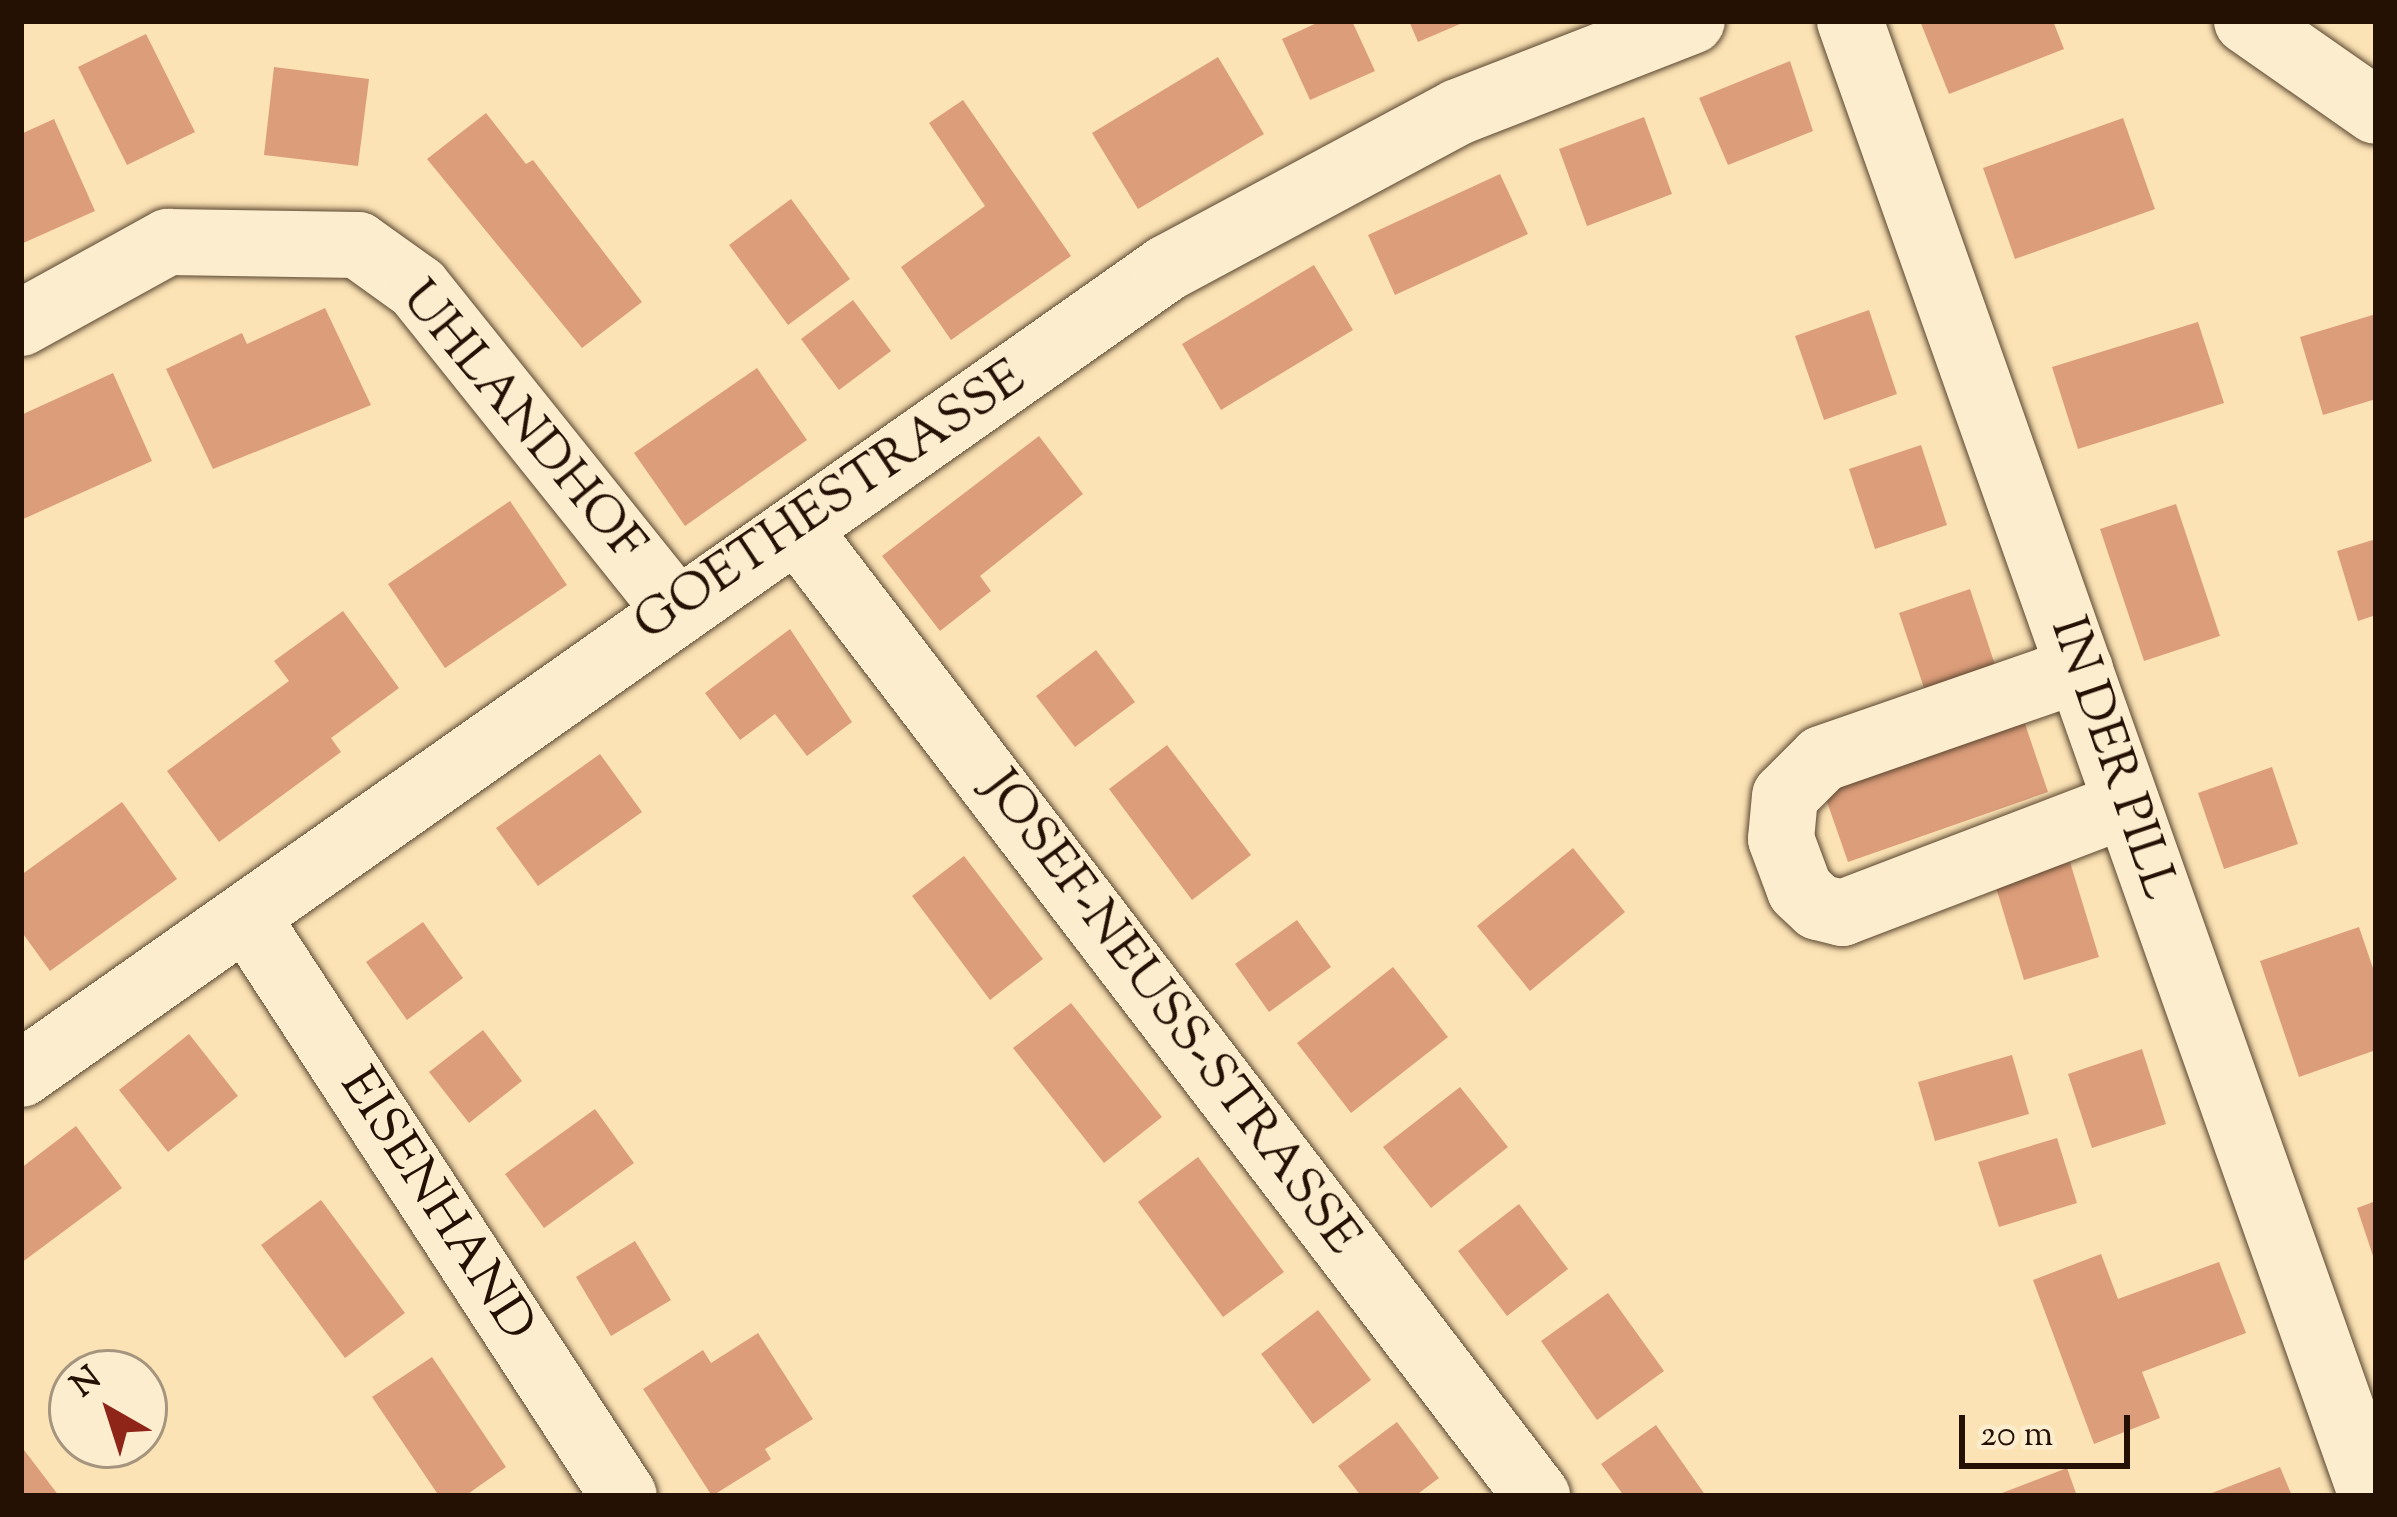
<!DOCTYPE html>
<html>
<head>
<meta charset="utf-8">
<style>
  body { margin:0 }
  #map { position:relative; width:2397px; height:1517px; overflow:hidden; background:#fce3b5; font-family:"Sorts Mill Goudy",serif }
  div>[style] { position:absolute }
  .building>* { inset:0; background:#dc9d7a }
  .roads { filter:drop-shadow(0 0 3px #5a4630) drop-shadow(0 0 3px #5a4630) }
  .minor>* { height:66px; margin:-33px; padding:0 33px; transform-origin:33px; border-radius:33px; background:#fdedcf }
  span { translate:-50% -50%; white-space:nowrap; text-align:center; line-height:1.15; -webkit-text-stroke:9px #fdedcf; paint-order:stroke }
  .street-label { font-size:51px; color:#241104 }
  .frame { position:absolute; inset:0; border:24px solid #241104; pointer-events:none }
  .north { position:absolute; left:48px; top:1349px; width:120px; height:120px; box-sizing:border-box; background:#fdedcf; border:3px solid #a6957e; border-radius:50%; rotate:321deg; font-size:33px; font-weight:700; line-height:48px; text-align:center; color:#241104 }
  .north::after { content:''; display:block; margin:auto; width:42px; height:54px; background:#8f2418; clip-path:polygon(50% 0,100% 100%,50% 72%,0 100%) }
  .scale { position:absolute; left:1959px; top:1415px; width:171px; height:54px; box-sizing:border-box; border:6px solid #241104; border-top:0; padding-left:15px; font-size:36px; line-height:42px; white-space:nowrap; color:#241104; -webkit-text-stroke:9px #fdedcf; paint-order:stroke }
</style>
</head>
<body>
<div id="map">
  <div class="building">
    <div style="clip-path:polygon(1321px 21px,1352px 21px,1375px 71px,1310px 100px,1282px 39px)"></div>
    <div style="clip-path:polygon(1409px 21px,1467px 21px,1418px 42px)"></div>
    <div style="clip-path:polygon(1920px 21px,2053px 21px,2064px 49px,1949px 94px)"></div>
    <div style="clip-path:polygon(146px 34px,195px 132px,127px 165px,78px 67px)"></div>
    <div style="clip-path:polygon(1218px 57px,1264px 134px,1138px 209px,1092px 133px)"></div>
    <div style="clip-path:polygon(1790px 61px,1813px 131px,1728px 165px,1699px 98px)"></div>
    <div style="clip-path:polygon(274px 67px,369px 79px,358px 166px,264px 155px)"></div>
    <div style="clip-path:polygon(963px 100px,1071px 256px,951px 340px,901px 267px,985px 206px,929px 123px)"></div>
    <div style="clip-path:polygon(486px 113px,526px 164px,533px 160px,642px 302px,582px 348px,427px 159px)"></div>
    <div style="clip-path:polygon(1644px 117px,1672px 194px,1587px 226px,1559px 149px)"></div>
    <div style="clip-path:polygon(2123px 118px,2155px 209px,2015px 259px,1983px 168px)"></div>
    <div style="clip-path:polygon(54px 119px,95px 211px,21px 244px,21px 134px)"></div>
    <div style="clip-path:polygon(1500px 174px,1528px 234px,1395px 295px,1368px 235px)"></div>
    <div style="clip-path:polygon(791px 199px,850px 279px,788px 325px,729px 245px)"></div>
    <div style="clip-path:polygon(1314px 265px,1353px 330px,1221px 410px,1182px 344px)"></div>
    <div style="clip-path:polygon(853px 300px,891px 351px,839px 390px,801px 339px)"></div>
    <div style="clip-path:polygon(325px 308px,371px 405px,213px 469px,166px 369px,242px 333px,247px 344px)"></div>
    <div style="clip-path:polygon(1869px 310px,1897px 394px,1824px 420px,1795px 336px)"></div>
    <div style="clip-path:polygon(2376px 314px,2376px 399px,2323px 415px,2300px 337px)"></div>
    <div style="clip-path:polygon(2198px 322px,2224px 403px,2078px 449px,2052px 367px)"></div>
    <div style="clip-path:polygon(757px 368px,807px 440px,685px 526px,634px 453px)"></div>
    <div style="clip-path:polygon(113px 373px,152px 461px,21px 520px,21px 415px)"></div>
    <div style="clip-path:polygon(1039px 436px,1083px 494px,980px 576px,991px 591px,940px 631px,882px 556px)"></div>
    <div style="clip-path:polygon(1921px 445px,1947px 525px,1875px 549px,1849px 469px)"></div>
    <div style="clip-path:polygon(510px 501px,567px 585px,445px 668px,388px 584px)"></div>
    <div style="clip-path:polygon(2176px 504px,2220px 636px,2144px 661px,2100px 529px)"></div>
    <div style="clip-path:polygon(2376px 539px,2376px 615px,2358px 621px,2337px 551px)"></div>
    <div style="clip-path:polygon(1970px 589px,1996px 668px,1925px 691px,1899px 613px)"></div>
    <div style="clip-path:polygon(343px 611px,399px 688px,331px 738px,341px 752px,219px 842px,167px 771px,289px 681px,274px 661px)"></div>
    <div style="clip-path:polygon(790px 629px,852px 722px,807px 756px,775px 714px,740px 740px,705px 693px)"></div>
    <div style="clip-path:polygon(1096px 650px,1135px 702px,1075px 747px,1036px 696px)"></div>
    <div style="clip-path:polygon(2019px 706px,2048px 792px,1848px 862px,1818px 776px)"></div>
    <div style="clip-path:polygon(1167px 745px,1251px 855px,1192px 900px,1109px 789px)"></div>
    <div style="clip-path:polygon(600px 754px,642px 812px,538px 886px,496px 828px)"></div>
    <div style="clip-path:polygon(2272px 767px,2298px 844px,2224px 869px,2198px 793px)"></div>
    <div style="clip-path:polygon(122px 802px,177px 879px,50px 971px,21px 931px,21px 875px)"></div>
    <div style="clip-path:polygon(1573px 848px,1625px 912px,1530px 991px,1477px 926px)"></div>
    <div style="clip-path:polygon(964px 856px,1043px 959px,990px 1000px,912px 896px)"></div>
    <div style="clip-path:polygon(2070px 862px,2099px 957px,2024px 980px,1995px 884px)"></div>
    <div style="clip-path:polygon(1297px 920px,1331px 967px,1269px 1012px,1235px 964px)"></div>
    <div style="clip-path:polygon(423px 922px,463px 978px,407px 1020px,366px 962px)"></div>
    <div style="clip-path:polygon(2359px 927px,2376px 977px,2376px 1050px,2299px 1077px,2260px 961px)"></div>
    <div style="clip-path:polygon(1393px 967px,1448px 1037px,1351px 1113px,1297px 1043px)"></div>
    <div style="clip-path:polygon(1071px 1003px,1162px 1117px,1104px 1163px,1013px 1048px)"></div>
    <div style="clip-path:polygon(483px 1030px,522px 1081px,469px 1123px,429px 1072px)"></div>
    <div style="clip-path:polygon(189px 1034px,238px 1096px,168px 1152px,119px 1090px)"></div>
    <div style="clip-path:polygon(2142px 1049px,2166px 1124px,2092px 1148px,2068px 1074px)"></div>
    <div style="clip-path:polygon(2012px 1055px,2029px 1114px,1935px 1141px,1918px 1082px)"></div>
    <div style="clip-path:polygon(1460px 1087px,1508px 1147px,1431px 1208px,1383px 1147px)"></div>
    <div style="clip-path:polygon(595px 1109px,634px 1163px,544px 1228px,505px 1174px)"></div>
    <div style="clip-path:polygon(76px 1126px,122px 1188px,21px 1263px,21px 1168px)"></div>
    <div style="clip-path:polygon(2057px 1138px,2077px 1203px,1999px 1227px,1978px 1162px)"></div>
    <div style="clip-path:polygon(1198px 1157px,1284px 1272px,1223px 1317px,1138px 1202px)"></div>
    <div style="clip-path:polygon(321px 1200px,405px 1313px,345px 1358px,261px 1245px)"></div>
    <div style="clip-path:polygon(2376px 1201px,2376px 1262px,2375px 1262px,2357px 1208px)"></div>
    <div style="clip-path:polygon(1519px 1204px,1568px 1269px,1507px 1316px,1458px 1251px)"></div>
    <div style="clip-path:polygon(635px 1241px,671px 1300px,611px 1336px,576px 1277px)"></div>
    <div style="clip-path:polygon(2101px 1254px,2118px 1299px,2219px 1262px,2246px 1333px,2142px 1372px,2160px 1418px,2094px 1444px,2033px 1280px)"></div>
    <div style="clip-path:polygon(1608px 1293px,1664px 1371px,1597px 1420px,1541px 1341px)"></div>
    <div style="clip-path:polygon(1318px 1310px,1371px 1380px,1313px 1424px,1261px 1354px)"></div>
    <div style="clip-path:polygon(758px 1333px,813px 1419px,765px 1449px,771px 1459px,712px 1496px,643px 1389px,703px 1350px,711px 1363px)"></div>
    <div style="clip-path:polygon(432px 1357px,506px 1467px,465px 1496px,439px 1496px,372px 1397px)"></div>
    <div style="clip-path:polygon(1397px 1422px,1439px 1478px,1415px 1496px,1361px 1496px,1338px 1466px)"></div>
    <div style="clip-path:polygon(1656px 1425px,1689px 1472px,1706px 1496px,1624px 1496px,1601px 1464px)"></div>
    <div style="clip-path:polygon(21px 1446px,59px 1496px,21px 1496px)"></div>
    <div style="clip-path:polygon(2280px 1467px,2292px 1496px,2204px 1496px)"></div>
    <div style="clip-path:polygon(2067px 1468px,2077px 1496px,1994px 1496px)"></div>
  </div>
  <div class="roads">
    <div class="minor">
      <div style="left:1850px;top:21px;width:1565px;rotate:70.51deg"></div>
      <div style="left:2247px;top:21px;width:157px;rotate:34.9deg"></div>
      <div style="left:21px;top:323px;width:168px;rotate:-28.9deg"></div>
      <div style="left:168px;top:242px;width:190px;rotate:0.9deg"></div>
      <div style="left:358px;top:245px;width:74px;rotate:35.6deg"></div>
      <div style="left:418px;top:288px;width:410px;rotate:51.3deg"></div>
      <div style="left:800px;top:533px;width:1213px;rotate:52.57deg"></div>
      <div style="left:2080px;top:669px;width:273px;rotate:160.8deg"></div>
      <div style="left:1822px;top:759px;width:52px;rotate:135deg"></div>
      <div style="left:1785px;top:796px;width:43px;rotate:95.3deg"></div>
      <div style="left:1781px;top:839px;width:54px;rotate:69.6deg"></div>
      <div style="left:1800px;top:890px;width:25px;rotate:43deg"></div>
      <div style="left:1818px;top:907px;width:25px;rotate:14deg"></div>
      <div style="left:1842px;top:913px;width:305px;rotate:-20.9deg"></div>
      <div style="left:246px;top:916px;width:692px;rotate:56.91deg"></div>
      <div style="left:21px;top:1074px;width:1401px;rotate:-35.12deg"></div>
      <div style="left:1167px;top:268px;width:330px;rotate:-28.2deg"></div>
      <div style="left:1458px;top:112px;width:251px;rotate:-21.3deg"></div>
    </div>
  </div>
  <div class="street-label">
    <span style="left:521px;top:423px;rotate:50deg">UHLANDHOF</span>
    <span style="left:831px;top:503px;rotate:-34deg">GOETHESTRASSE</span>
    <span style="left:2111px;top:759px;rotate:71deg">IN DER PILL</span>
    <span style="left:1169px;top:1014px;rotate:53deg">JOSEF-NEUSS-STRASSE</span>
    <span style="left:435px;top:1206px;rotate:57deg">EISENHAND</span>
  </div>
  <div class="frame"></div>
  <div class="north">N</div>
  <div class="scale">20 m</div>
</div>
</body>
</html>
